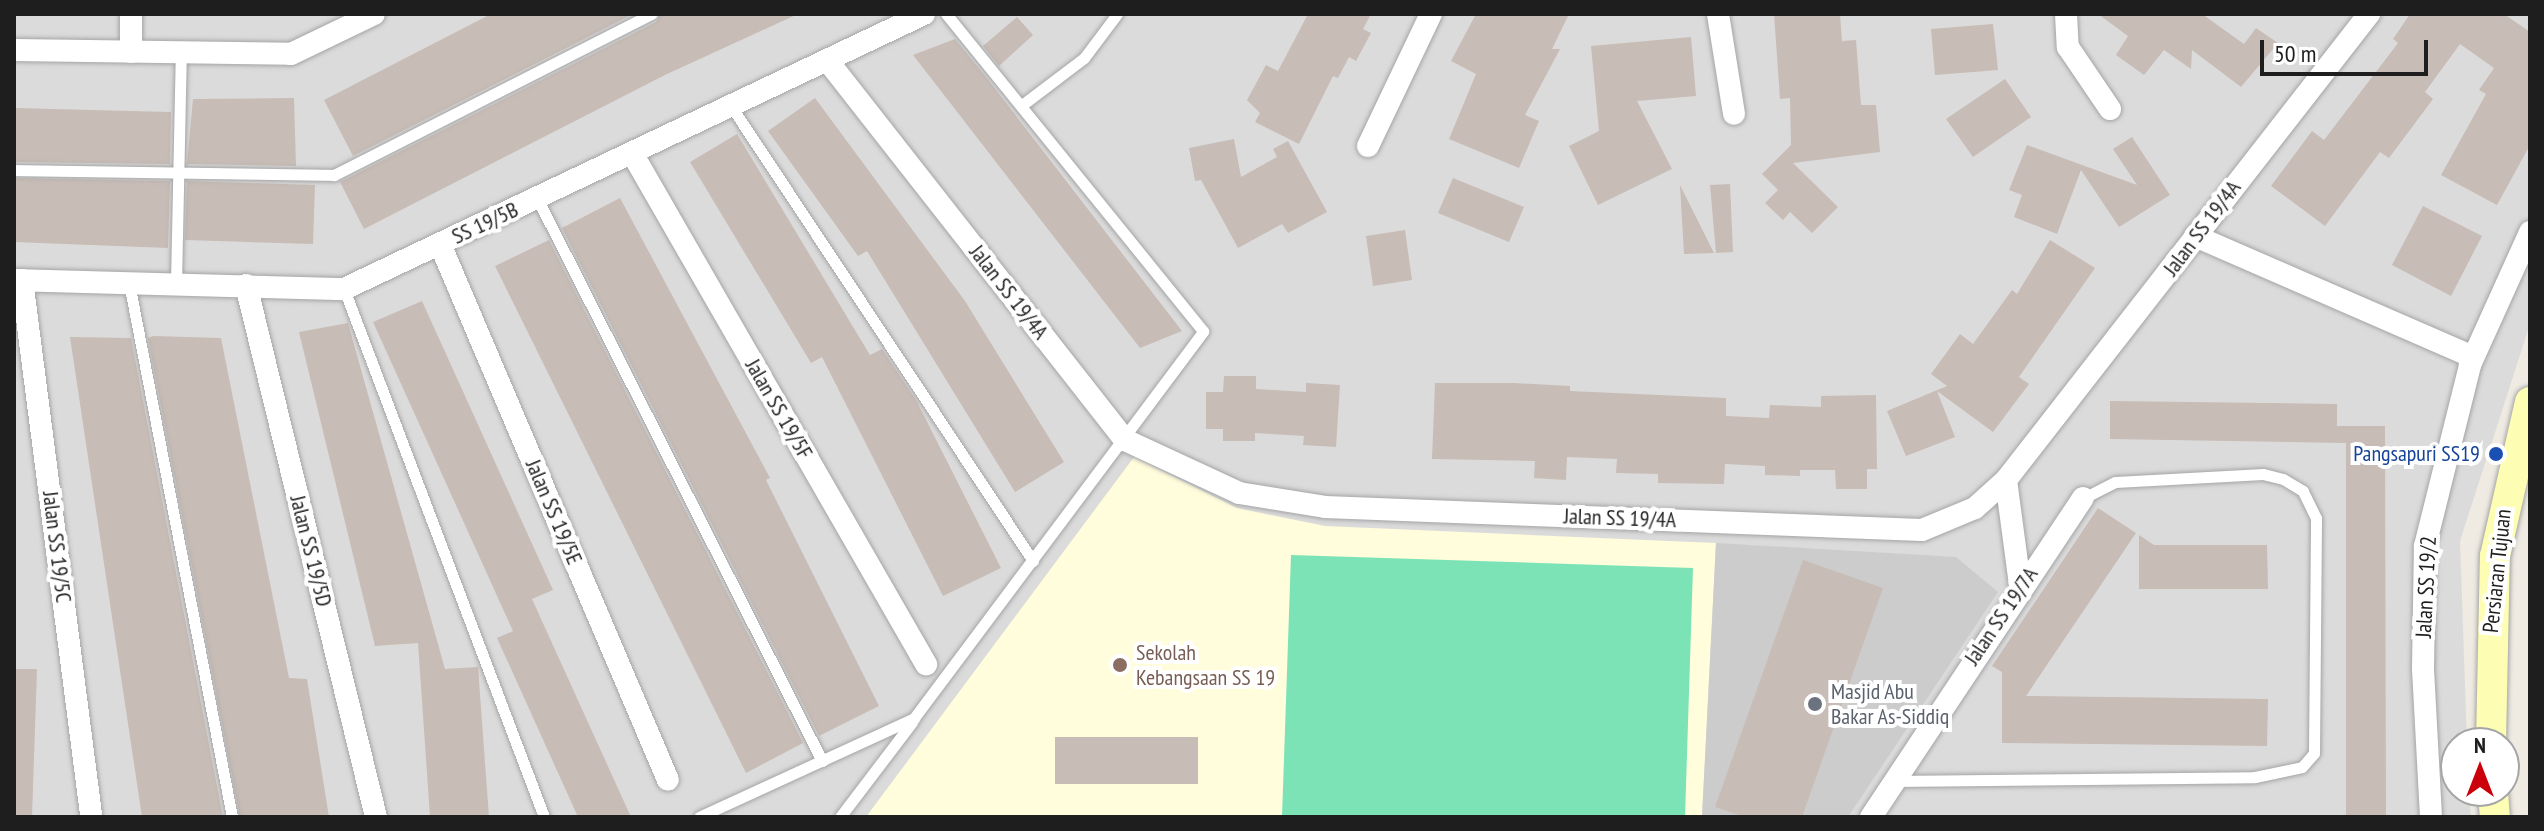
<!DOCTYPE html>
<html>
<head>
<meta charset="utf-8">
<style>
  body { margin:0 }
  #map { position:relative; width:2544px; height:831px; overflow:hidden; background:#efebe3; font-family:"PT Sans Narrow",sans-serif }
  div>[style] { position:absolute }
  .residential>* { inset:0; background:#dcdbdb }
  .education>* { inset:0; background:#fffddc }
  .religious>* { inset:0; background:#ccc }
  .pitch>* { inset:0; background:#7ce3b6 }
  .building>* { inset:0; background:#c7bcb6 }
  .roads { filter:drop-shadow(0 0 2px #a5a5a5) drop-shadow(0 0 2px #a5a5a5) }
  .service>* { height:11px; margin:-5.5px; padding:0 5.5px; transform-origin:5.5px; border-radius:5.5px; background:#fff }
  .minor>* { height:22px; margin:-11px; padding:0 11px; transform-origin:11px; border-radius:11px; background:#fff }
  .secondary>* { height:30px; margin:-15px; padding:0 15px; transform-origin:15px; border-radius:15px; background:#fdfdb3 }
  .dots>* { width:22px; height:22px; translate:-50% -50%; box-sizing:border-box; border:4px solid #fff; border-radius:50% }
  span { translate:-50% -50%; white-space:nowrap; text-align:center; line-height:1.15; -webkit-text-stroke:8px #fff; paint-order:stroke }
  .street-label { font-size:22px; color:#1e1e1e }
  .transit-label { font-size:22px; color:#164399 }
  .right { translate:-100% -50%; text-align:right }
  .education-label { font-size:22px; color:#785e54 }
  .left { translate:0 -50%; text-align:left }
  .worship-label { font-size:22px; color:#5b616d }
  .frame { position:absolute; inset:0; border:16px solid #1e1e1e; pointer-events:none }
  .north { position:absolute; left:2440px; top:727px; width:80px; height:80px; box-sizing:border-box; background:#fff; border:2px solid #a5a5a5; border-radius:50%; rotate:0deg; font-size:22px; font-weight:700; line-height:32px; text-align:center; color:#1e1e1e }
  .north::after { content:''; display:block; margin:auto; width:28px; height:36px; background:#cb000b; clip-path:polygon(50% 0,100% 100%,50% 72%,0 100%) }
  .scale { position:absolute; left:2260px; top:40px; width:168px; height:36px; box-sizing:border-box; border:4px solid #1e1e1e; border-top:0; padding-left:10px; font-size:24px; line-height:28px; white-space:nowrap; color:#1e1e1e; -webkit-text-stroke:6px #fff; paint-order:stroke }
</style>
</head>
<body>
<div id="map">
  <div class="residential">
    <div style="clip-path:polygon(14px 14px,2530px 14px,2530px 324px,2460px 541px,2467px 743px,2456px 743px,2456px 791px,2469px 791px,2471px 817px,14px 817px)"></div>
  </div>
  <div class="education">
    <div style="clip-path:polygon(1134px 457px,1237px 508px,1325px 526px,1716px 543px,1702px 817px,866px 817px)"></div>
  </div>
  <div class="religious">
    <div style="clip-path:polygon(1716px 543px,1956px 557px,1998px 592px,1848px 817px,1702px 817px)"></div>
  </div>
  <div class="pitch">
    <div style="clip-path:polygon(1291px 555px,1693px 568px,1685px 817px,1282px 817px)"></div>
  </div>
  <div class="building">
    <div style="clip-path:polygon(491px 14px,633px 14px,353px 156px,324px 100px)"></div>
    <div style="clip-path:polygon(660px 14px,798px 14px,665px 75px,364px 229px,340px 182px,656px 22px)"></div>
    <div style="clip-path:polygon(1308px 14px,1371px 14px,1363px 29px,1371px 33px,1356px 61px,1349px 57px,1338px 78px,1333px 76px,1299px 144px,1255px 122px,1260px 113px,1247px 100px,1266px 65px,1278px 71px)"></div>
    <div style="clip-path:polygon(1476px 14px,1569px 14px,1552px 49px,1560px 49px,1525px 115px,1539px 121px,1519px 168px,1449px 139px,1476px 74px,1451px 61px)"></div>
    <div style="clip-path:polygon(1774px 14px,1840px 14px,1842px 41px,1856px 40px,1861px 105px,1876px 105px,1880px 152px,1793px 163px,1838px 207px,1812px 233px,1790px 212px,1783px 220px,1765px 203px,1778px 190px,1762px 174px,1791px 145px,1790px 98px,1780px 99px)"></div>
    <div style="clip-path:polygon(2098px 14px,2202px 14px,2244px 44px,2256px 28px,2278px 43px,2241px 87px,2192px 50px,2191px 69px,2164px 50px,2144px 75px,2116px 55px,2128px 36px)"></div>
    <div style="clip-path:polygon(2410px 14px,2504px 14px,2530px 32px,2530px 145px,2497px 205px,2441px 175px,2486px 94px,2479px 90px,2494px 68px,2460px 44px,2425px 92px,2433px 99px,2389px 158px,2380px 152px,2325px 226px,2271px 186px,2312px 131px,2324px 140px,2398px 43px,2393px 39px)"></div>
    <div style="clip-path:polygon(1017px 17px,1033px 35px,999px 66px,983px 46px)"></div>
    <div style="clip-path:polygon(1993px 24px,1998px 70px,1935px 75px,1931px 29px)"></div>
    <div style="clip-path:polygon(1691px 37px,1696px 96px,1637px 101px,1672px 169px,1598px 205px,1569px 146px,1599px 131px,1591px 46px)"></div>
    <div style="clip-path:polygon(955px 39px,986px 77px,1182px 331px,1140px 348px,913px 55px)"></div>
    <div style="clip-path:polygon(2005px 79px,2031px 117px,1973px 157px,1946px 119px)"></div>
    <div style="clip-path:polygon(294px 98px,296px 166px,187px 164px,193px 99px)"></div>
    <div style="clip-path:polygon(815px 98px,965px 301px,1064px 462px,1015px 492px,867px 251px,858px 256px,768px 131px)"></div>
    <div style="clip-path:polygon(14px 108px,171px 112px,170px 164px,14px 162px)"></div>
    <div style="clip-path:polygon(737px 134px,870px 355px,882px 349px,916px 400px,1001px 568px,943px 596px,822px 357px,811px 363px,690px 162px)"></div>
    <div style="clip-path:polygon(2132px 137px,2170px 195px,2119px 227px,2081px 170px,2057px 234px,2014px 217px,2022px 195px,2009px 190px,2027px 145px,2137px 185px,2113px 149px)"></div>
    <div style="clip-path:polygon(1234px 139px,1241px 177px,1277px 157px,1273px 149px,1288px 141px,1327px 212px,1288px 233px,1282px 224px,1238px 248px,1201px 180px,1195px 181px,1189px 148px)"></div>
    <div style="clip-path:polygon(14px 178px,170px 181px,168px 248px,14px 242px)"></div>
    <div style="clip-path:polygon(1453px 178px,1524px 207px,1509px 242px,1438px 213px)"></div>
    <div style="clip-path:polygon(187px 181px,315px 185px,313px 244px,185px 240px)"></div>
    <div style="clip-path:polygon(1730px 184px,1733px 252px,1716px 253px,1710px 185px)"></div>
    <div style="clip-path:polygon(1680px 185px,1714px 253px,1684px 254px)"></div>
    <div style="clip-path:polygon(620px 198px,770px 478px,766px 480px,879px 706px,819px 736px,562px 228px)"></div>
    <div style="clip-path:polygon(2423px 206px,2482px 236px,2451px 296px,2392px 265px)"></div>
    <div style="clip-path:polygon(1405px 230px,1412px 280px,1373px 286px,1366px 236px)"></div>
    <div style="clip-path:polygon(549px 240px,803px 743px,746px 773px,495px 266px)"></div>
    <div style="clip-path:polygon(2050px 240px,2095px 268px,2019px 377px,2029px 384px,1993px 432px,1937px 391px,1955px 437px,1906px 456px,1887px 411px,1947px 386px,1931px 374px,1960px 334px,1973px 344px,2012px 290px,2017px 294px)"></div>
    <div style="clip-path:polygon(422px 301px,553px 590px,532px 599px,631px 817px,578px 817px,497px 638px,513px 631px,373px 322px)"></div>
    <div style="clip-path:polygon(348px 323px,445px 669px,478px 667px,489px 817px,430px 817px,418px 643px,375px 646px,299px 332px)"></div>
    <div style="clip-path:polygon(153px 336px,221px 338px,289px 678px,307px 679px,329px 817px,240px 817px,148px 338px)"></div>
    <div style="clip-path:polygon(70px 337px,131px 338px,223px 817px,142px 817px)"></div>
    <div style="clip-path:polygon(1224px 376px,1256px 376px,1256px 389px,1306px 392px,1306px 383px,1340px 385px,1336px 447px,1303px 445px,1304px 436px,1255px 433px,1255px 441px,1223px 441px,1223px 429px,1206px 429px,1206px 392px,1223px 392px)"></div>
    <div style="clip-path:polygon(1435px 383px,1514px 383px,1570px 386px,1570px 391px,1726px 398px,1726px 416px,1769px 418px,1770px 405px,1821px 407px,1821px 396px,1876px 395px,1877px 469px,1867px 469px,1867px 489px,1836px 489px,1835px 470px,1800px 470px,1800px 476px,1765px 475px,1765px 466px,1725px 464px,1724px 484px,1658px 483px,1658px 474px,1616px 473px,1617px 459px,1567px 457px,1566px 480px,1534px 478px,1535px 461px,1432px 459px)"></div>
    <div style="clip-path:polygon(2110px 401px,2337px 404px,2337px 426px,2385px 426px,2386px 817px,2346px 817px,2346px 443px,2110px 439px)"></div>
    <div style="clip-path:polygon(2098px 508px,2136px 533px,2026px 696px,2268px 699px,2267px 746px,2002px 743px,2002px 672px,1992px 666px)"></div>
    <div style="clip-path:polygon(2139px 535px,2154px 545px,2267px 545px,2268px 589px,2139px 589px)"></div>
    <div style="clip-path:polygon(1803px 560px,1883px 588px,1802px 817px,1745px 817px,1715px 807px)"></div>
    <div style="clip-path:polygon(14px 669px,37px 669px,32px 817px,14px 817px)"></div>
    <div style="clip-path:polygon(1055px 737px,1198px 737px,1198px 784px,1055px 784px)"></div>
  </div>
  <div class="roads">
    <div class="service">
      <div style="left:1022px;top:105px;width:78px;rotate:-37.2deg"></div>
      <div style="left:1084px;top:58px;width:55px;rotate:-53.1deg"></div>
      <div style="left:731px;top:106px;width:546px;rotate:56.43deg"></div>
      <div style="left:14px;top:170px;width:320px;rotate:0.9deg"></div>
      <div style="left:334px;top:175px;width:356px;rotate:-26.9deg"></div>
      <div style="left:537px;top:198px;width:631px;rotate:63.15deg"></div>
      <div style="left:129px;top:283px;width:544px;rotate:79.08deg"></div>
      <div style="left:176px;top:284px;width:231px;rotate:-88.8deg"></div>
      <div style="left:344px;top:289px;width:565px;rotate:69.25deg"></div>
      <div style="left:1893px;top:781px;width:362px;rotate:-0.6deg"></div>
      <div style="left:2255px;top:777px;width:48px;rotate:-12deg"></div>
      <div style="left:2302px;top:767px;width:18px;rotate:-49deg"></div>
      <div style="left:2314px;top:753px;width:235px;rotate:-89.5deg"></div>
      <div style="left:2316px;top:518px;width:30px;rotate:-116deg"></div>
      <div style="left:2303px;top:491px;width:23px;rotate:-149deg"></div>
      <div style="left:2283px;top:479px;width:21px;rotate:-166deg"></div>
      <div style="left:2263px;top:474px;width:148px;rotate:176.9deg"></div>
      <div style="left:2115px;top:482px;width:36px;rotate:153deg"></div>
      <div style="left:699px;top:817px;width:237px;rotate:-24.7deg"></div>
      <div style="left:914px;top:718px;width:483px;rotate:-53.2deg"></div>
      <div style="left:1203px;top:331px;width:408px;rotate:-129deg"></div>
      <div style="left:840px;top:817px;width:119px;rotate:-52.8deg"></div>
    </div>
    <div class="minor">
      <div style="left:131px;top:14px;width:38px;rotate:90deg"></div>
      <div style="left:1718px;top:14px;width:101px;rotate:80.9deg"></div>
      <div style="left:2066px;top:14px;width:33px;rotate:87deg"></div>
      <div style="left:2068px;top:47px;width:75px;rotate:55.9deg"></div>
      <div style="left:14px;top:50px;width:277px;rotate:0.8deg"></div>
      <div style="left:291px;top:54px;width:92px;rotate:-25.7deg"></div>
      <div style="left:827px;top:60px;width:483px;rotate:51.9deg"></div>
      <div style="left:1125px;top:440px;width:126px;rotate:24.9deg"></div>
      <div style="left:1239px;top:493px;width:87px;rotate:9.2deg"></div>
      <div style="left:1325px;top:507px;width:597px;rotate:2.21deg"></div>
      <div style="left:1922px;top:530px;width:57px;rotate:-22.5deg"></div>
      <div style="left:1975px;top:508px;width:42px;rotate:-42.1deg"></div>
      <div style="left:2006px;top:480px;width:591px;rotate:-52.08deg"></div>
      <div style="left:1368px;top:146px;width:146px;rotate:-64.5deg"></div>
      <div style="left:632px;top:153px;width:590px;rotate:60.09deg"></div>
      <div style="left:2195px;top:236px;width:303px;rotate:23.5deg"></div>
      <div style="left:440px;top:244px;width:582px;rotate:66.96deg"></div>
      <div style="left:14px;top:280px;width:330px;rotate:1.6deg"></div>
      <div style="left:344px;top:289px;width:642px;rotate:-25.37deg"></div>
      <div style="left:22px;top:280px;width:538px;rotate:82.64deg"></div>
      <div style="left:246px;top:285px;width:548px;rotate:76.27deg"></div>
      <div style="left:2006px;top:480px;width:106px;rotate:82.4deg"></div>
      <div style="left:1871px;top:817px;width:383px;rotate:-56.4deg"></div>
      <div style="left:2431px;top:817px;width:148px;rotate:-93.1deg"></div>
      <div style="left:2423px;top:669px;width:123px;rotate:-89.1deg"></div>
      <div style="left:2425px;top:546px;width:187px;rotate:-76deg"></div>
      <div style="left:2470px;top:365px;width:146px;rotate:-65.7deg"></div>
    </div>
    <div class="secondary">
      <div style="left:2491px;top:743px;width:187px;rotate:-88.8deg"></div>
      <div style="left:2495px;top:556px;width:158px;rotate:-77.2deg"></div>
      <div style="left:2493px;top:791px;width:26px;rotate:86deg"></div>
    </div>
  </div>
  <div class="dots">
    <div style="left:2496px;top:454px;background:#1a4fb4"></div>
    <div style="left:1120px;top:665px;background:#8d6e63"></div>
    <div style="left:1815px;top:704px;background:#6b7280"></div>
  </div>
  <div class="street-label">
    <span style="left:485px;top:223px;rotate:-25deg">SS 19/5B</span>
    <span style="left:2202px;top:228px;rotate:-53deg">Jalan SS 19/4A</span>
    <span style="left:1009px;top:292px;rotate:52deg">Jalan SS 19/4A</span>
    <span style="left:779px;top:409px;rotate:60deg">Jalan SS 19/5F</span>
    <span style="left:554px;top:512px;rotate:67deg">Jalan SS 19/5E</span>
    <span style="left:1620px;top:518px;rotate:2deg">Jalan SS 19/4A</span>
    <span style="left:57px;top:547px;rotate:83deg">Jalan SS 19/5C</span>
    <span style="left:311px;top:551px;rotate:76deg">Jalan SS 19/5D</span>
    <span style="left:2497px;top:571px;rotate:-84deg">Persiaran Tujuan</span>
    <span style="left:2426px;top:587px;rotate:-87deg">Jalan SS 19/2</span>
    <span style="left:2001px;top:616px;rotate:-56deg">Jalan SS 19/7A</span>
  </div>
  <div class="transit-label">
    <span class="right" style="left:2480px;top:454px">Pangsapuri SS19</span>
  </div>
  <div class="education-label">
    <span class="left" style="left:1136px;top:665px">Sekolah<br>Kebangsaan SS 19</span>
  </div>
  <div class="worship-label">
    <span class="left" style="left:1831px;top:704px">Masjid Abu<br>Bakar As-Siddiq</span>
  </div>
  <div class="frame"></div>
  <div class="north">N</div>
  <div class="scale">50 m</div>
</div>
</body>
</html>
